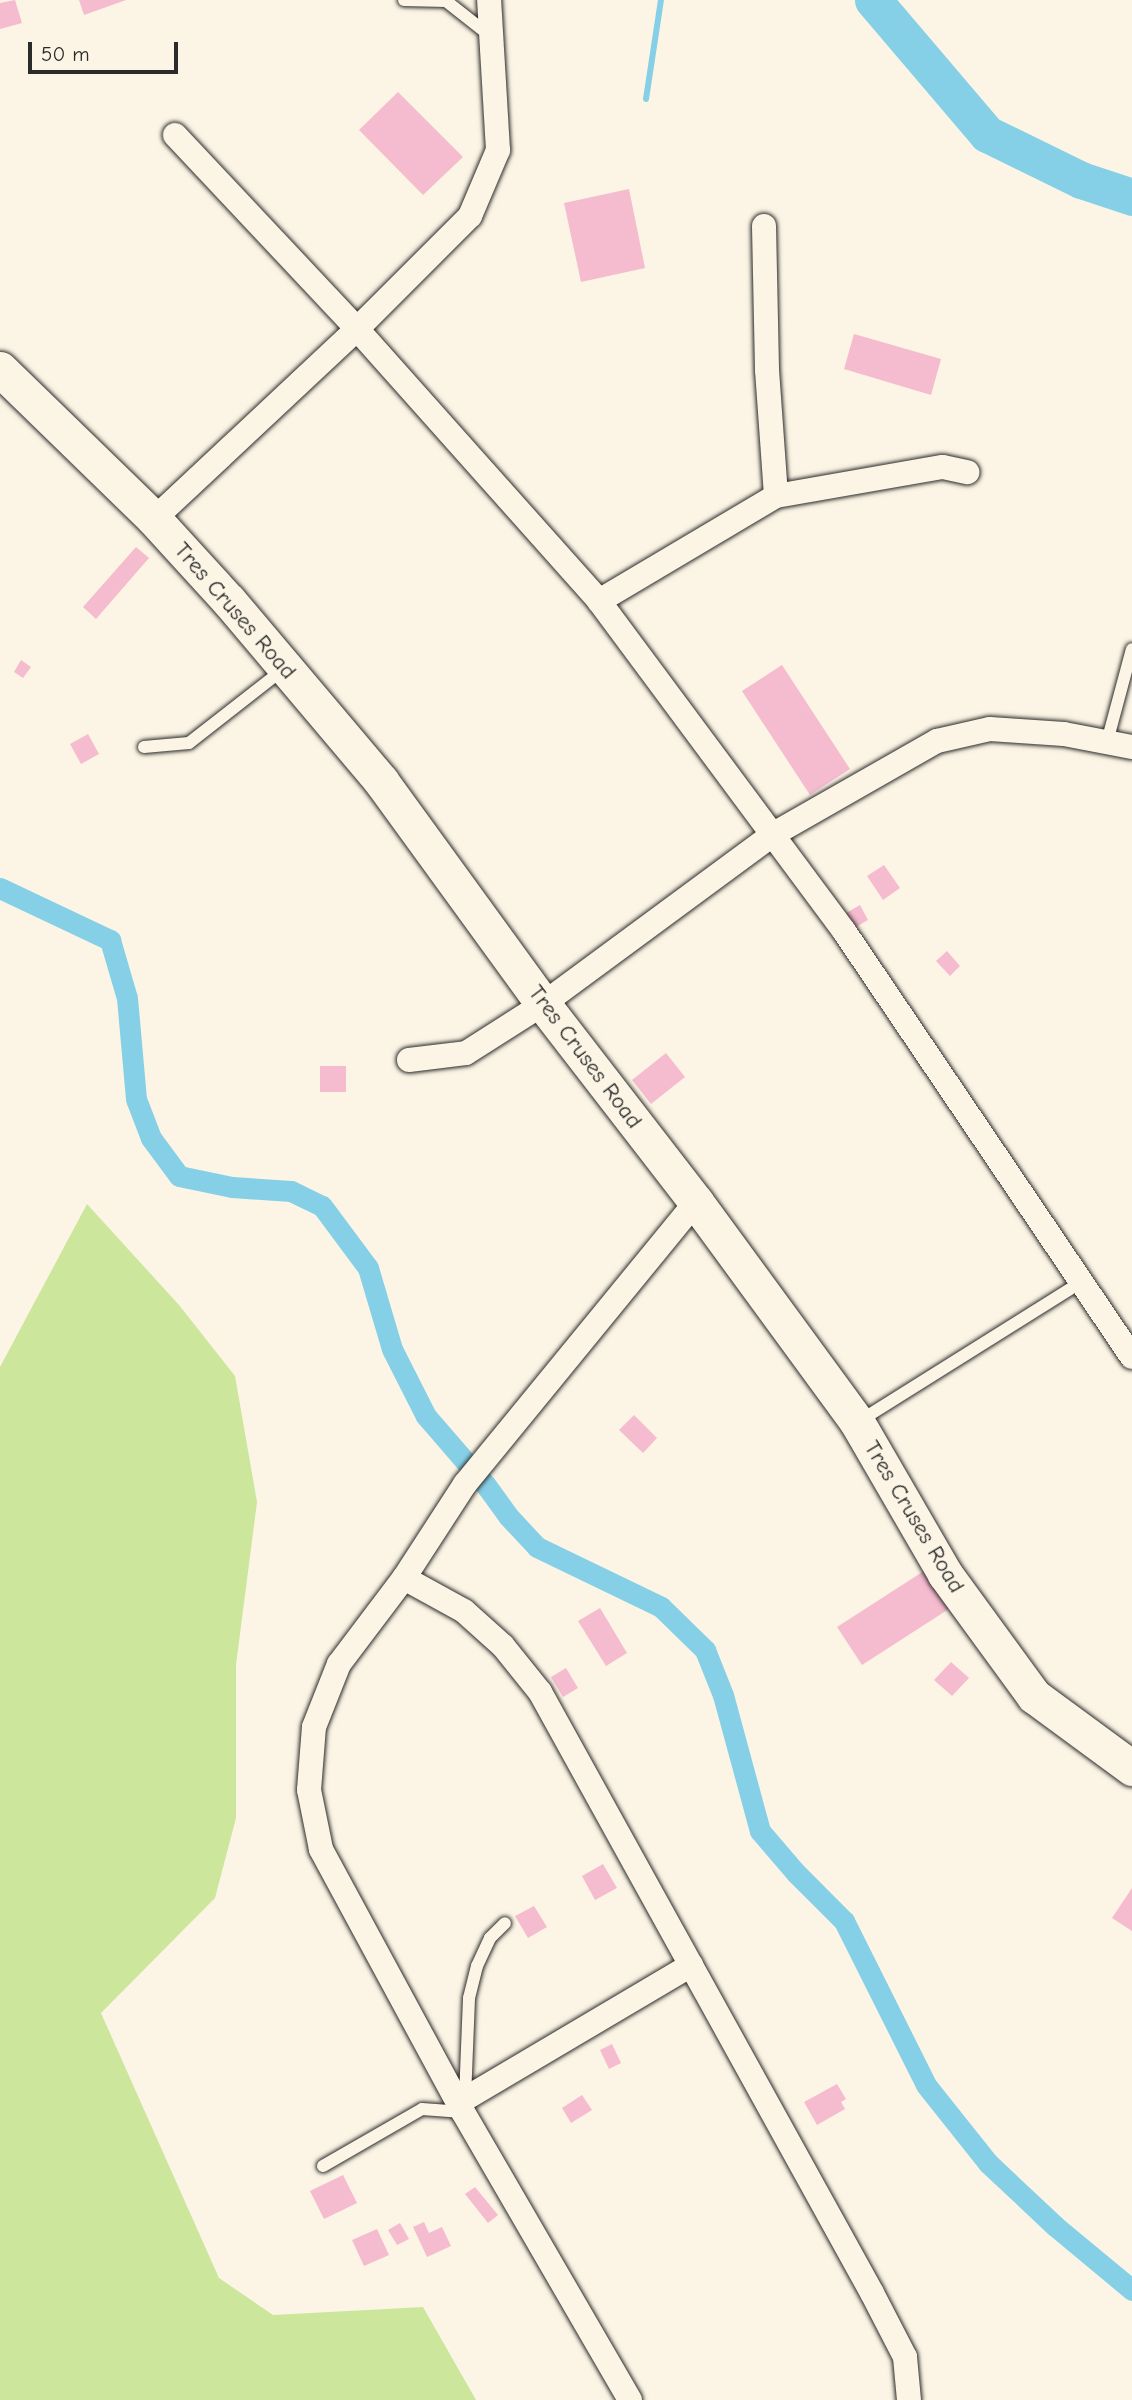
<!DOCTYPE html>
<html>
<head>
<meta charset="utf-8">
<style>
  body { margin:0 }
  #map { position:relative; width:1132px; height:2400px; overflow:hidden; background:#fcf5e5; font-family:"Comic Neue",sans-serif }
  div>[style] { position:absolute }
  .green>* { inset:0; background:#cce69c }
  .water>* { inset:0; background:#86d0e7 }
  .stream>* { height:6px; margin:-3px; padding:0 3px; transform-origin:3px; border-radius:3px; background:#86d0e7 }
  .canal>* { height:21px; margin:-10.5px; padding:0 10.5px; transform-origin:10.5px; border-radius:10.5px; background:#86d0e7 }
  .river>* { height:37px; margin:-18.5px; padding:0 18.5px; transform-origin:18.5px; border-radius:18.5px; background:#86d0e7 }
  .building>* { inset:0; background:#f5bbce }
  .roads { filter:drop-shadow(0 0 2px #2b2b2b) drop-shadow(0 0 2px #2b2b2b) }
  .lane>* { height:12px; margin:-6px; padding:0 6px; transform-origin:6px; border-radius:6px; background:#fcf5e5 }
  .street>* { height:24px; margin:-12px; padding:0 12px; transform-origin:12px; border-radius:12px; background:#fcf5e5 }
  .secondary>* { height:35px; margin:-17.5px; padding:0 17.5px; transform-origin:17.5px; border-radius:17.5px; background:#fcf5e5 }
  span { translate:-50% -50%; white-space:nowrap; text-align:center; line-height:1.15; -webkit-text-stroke:7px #fcf5e5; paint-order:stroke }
  .street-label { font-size:23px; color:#2b2b2b }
  .scale { position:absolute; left:28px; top:42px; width:150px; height:32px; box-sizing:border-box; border:4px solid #2b2b2b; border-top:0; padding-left:9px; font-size:21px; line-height:24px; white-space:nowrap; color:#2b2b2b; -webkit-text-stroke:5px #fcf5e5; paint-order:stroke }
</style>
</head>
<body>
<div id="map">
  <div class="green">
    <div style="clip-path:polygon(87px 1204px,179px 1305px,235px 1376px,257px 1502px,236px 1665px,236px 1818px,215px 1898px,101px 2013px,219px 2278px,273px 2315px,423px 2307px,476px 2400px,0 2400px,0 1367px)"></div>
  </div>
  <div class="water">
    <div style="clip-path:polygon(861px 0,873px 0,987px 134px,885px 25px)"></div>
  </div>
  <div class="stream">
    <div style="left:646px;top:99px;width:100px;rotate:-81.4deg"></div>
  </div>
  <div class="canal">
    <div style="left:0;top:888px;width:122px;rotate:25.3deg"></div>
    <div style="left:110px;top:940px;width:60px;rotate:73.7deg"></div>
    <div style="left:127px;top:998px;width:101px;rotate:84.9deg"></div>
    <div style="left:136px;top:1099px;width:42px;rotate:69deg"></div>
    <div style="left:151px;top:1138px;width:47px;rotate:53.6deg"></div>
    <div style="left:179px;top:1176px;width:54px;rotate:11.7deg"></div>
    <div style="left:232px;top:1187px;width:59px;rotate:3.9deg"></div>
    <div style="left:291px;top:1191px;width:34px;rotate:26deg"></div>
    <div style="left:322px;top:1206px;width:77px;rotate:53.4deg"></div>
    <div style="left:368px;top:1268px;width:84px;rotate:73.5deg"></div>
    <div style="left:392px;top:1349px;width:75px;rotate:63.1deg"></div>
    <div style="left:426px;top:1416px;width:90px;rotate:49.1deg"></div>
    <div style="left:485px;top:1484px;width:39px;rotate:54deg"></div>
    <div style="left:508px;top:1516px;width:42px;rotate:46.9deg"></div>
    <div style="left:537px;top:1547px;width:138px;rotate:25.8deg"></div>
    <div style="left:661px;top:1607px;width:62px;rotate:44.3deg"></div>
    <div style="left:705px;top:1650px;width:48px;rotate:68.2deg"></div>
    <div style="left:723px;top:1695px;width:141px;rotate:74.8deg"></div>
    <div style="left:760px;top:1831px;width:55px;rotate:49.4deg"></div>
    <div style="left:796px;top:1873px;width:68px;rotate:45deg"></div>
    <div style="left:844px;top:1921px;width:183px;rotate:63.4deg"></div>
    <div style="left:926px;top:2085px;width:100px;rotate:51.5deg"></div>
    <div style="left:988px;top:2163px;width:92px;rotate:43.2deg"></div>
    <div style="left:1055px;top:2226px;width:100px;rotate:39.7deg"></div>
  </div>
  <div class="river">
    <div style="left:873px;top:0;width:176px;rotate:49.6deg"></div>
    <div style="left:987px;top:134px;width:105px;rotate:26.1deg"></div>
    <div style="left:1081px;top:180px;width:54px;rotate:18.4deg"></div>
  </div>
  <div class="building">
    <div style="clip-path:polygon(15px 0,22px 23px,0 29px,0 3px)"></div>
    <div style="clip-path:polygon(79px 0,126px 0,84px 15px)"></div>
    <div style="clip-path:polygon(398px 92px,463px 157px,423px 195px,359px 130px)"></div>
    <div style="clip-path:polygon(629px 189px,645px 268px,581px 282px,564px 203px)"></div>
    <div style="clip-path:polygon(854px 334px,941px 359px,931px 395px,844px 369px)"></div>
    <div style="clip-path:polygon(136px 547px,149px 558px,96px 619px,83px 607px)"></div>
    <div style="clip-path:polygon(21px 660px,31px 667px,23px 678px,14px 672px)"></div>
    <div style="clip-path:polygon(782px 665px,850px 769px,810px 795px,742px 691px)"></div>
    <div style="clip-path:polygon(88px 734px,99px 754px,81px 764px,70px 744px)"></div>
    <div style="clip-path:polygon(884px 865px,900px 888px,883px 900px,867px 876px)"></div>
    <div style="clip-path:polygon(860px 905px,868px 920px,849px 931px,841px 916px)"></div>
    <div style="clip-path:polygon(947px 951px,960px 966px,950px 976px,936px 961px)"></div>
    <div style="clip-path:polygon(666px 1053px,685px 1077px,651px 1104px,632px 1080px)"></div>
    <div style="clip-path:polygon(320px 1066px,346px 1066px,346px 1092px,320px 1092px)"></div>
    <div style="clip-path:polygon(634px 1415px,657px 1438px,643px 1453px,619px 1430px)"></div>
    <div style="clip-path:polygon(927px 1569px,952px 1607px,862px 1665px,837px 1627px)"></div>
    <div style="clip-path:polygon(600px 1608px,627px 1653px,606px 1666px,578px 1621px)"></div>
    <div style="clip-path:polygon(951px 1662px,969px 1678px,952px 1696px,934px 1680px)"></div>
    <div style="clip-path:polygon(566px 1668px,578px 1688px,563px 1697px,551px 1677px)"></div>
    <div style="clip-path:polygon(603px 1864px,617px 1888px,595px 1900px,582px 1876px)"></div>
    <div style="clip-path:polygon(1132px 1888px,1132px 1931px,1112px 1918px)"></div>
    <div style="clip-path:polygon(534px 1906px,547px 1927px,528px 1938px,515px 1916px)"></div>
    <div style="clip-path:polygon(612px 2044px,621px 2063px,609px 2069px,600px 2050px)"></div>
    <div style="clip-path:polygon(837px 2084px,846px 2099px,841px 2102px,845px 2109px,817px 2125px,804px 2102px)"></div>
    <div style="clip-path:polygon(582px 2095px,592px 2110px,571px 2123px,562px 2108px)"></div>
    <div style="clip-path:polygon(343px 2175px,357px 2203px,324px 2219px,310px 2191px)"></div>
    <div style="clip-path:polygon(475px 2187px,498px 2215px,488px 2223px,465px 2194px)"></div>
    <div style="clip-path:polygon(424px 2222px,429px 2233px,442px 2227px,451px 2246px,427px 2257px,413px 2227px)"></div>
    <div style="clip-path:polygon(400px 2223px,409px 2239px,397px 2245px,388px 2230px)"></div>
    <div style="clip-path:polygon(377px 2229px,389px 2255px,364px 2266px,352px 2240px)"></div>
  </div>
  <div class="roads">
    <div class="lane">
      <div style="left:404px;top:0;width:42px;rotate:1.4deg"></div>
      <div style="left:446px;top:1px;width:53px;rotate:38.2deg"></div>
      <div style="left:1107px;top:742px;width:96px;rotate:-75deg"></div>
      <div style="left:144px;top:747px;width:45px;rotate:-5.1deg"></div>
      <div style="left:189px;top:743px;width:122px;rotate:-38deg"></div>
      <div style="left:858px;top:1422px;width:263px;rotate:-32.1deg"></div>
      <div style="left:465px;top:2098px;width:100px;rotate:-87.7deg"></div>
      <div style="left:469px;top:1998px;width:33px;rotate:-76deg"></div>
      <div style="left:477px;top:1966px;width:31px;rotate:-65deg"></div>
      <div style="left:490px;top:1938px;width:21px;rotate:-45deg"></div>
      <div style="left:323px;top:2166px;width:114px;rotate:-29.9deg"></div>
      <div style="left:422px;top:2109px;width:41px;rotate:4.2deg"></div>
    </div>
    <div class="street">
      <div style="left:175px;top:135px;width:266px;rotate:46.8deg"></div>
      <div style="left:357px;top:329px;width:364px;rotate:48.3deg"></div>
      <div style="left:599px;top:601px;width:411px;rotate:53.4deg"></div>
      <div style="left:844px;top:931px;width:514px;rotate:55.94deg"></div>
      <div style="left:764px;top:226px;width:144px;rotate:88.8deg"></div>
      <div style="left:767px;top:370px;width:126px;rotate:85.9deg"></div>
      <div style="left:154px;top:519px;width:278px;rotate:-43.1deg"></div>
      <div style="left:357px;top:329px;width:160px;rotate:-45deg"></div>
      <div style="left:470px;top:216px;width:72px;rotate:-67deg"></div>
      <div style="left:498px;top:150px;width:150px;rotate:-93.4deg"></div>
      <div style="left:599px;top:601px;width:206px;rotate:-30.7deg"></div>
      <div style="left:776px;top:496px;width:169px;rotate:-9.9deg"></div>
      <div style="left:943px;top:467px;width:25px;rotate:12deg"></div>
      <div style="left:409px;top:1060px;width:57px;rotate:-7deg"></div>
      <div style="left:466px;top:1053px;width:91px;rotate:-32.5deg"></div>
      <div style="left:543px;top:1004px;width:285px;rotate:-36.4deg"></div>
      <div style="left:772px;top:835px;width:190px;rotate:-29.7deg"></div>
      <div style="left:937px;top:741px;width:54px;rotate:-12.8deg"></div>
      <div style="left:990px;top:729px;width:74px;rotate:3.9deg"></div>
      <div style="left:1064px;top:734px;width:69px;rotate:10.8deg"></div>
      <div style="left:404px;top:1578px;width:68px;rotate:28.8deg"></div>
      <div style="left:464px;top:1611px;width:52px;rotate:41.9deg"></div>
      <div style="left:503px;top:1646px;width:59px;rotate:51.2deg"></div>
      <div style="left:540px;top:1692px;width:687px;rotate:61.08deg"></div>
      <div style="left:872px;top:2293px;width:72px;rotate:62.7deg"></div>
      <div style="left:905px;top:2357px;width:43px;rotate:84.7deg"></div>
      <div style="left:458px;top:2103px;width:271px;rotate:-30.6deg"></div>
      <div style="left:630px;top:2400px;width:333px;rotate:-120.1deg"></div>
      <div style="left:463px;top:2112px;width:299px;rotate:-118.4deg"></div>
      <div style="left:321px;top:1849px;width:60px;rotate:-101.5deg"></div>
      <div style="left:309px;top:1790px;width:63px;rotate:-85.5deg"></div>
      <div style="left:314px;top:1727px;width:68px;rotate:-68.4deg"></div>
      <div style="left:339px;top:1664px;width:108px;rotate:-52.9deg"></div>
      <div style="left:404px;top:1578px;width:112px;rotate:-57deg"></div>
      <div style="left:465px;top:1484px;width:365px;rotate:-50.7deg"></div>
    </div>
    <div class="secondary">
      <div style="left:0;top:369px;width:215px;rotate:44.2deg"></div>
      <div style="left:154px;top:519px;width:111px;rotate:47.6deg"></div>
      <div style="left:229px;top:601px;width:236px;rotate:49.8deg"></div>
      <div style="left:381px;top:781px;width:276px;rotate:54deg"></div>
      <div style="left:543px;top:1004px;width:250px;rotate:52.3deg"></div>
      <div style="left:696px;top:1202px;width:273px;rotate:53.8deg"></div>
      <div style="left:857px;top:1422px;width:176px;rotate:59.9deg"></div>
      <div style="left:945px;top:1574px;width:151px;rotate:53.9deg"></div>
      <div style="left:1034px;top:1696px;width:122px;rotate:36.3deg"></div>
    </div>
  </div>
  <div class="street-label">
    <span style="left:235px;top:611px;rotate:49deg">Tres Cruses Road</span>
    <span style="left:585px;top:1057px;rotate:53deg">Tres Cruses Road</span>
    <span style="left:914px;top:1517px;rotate:59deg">Tres Cruses Road</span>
  </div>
  <div class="scale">50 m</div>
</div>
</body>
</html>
